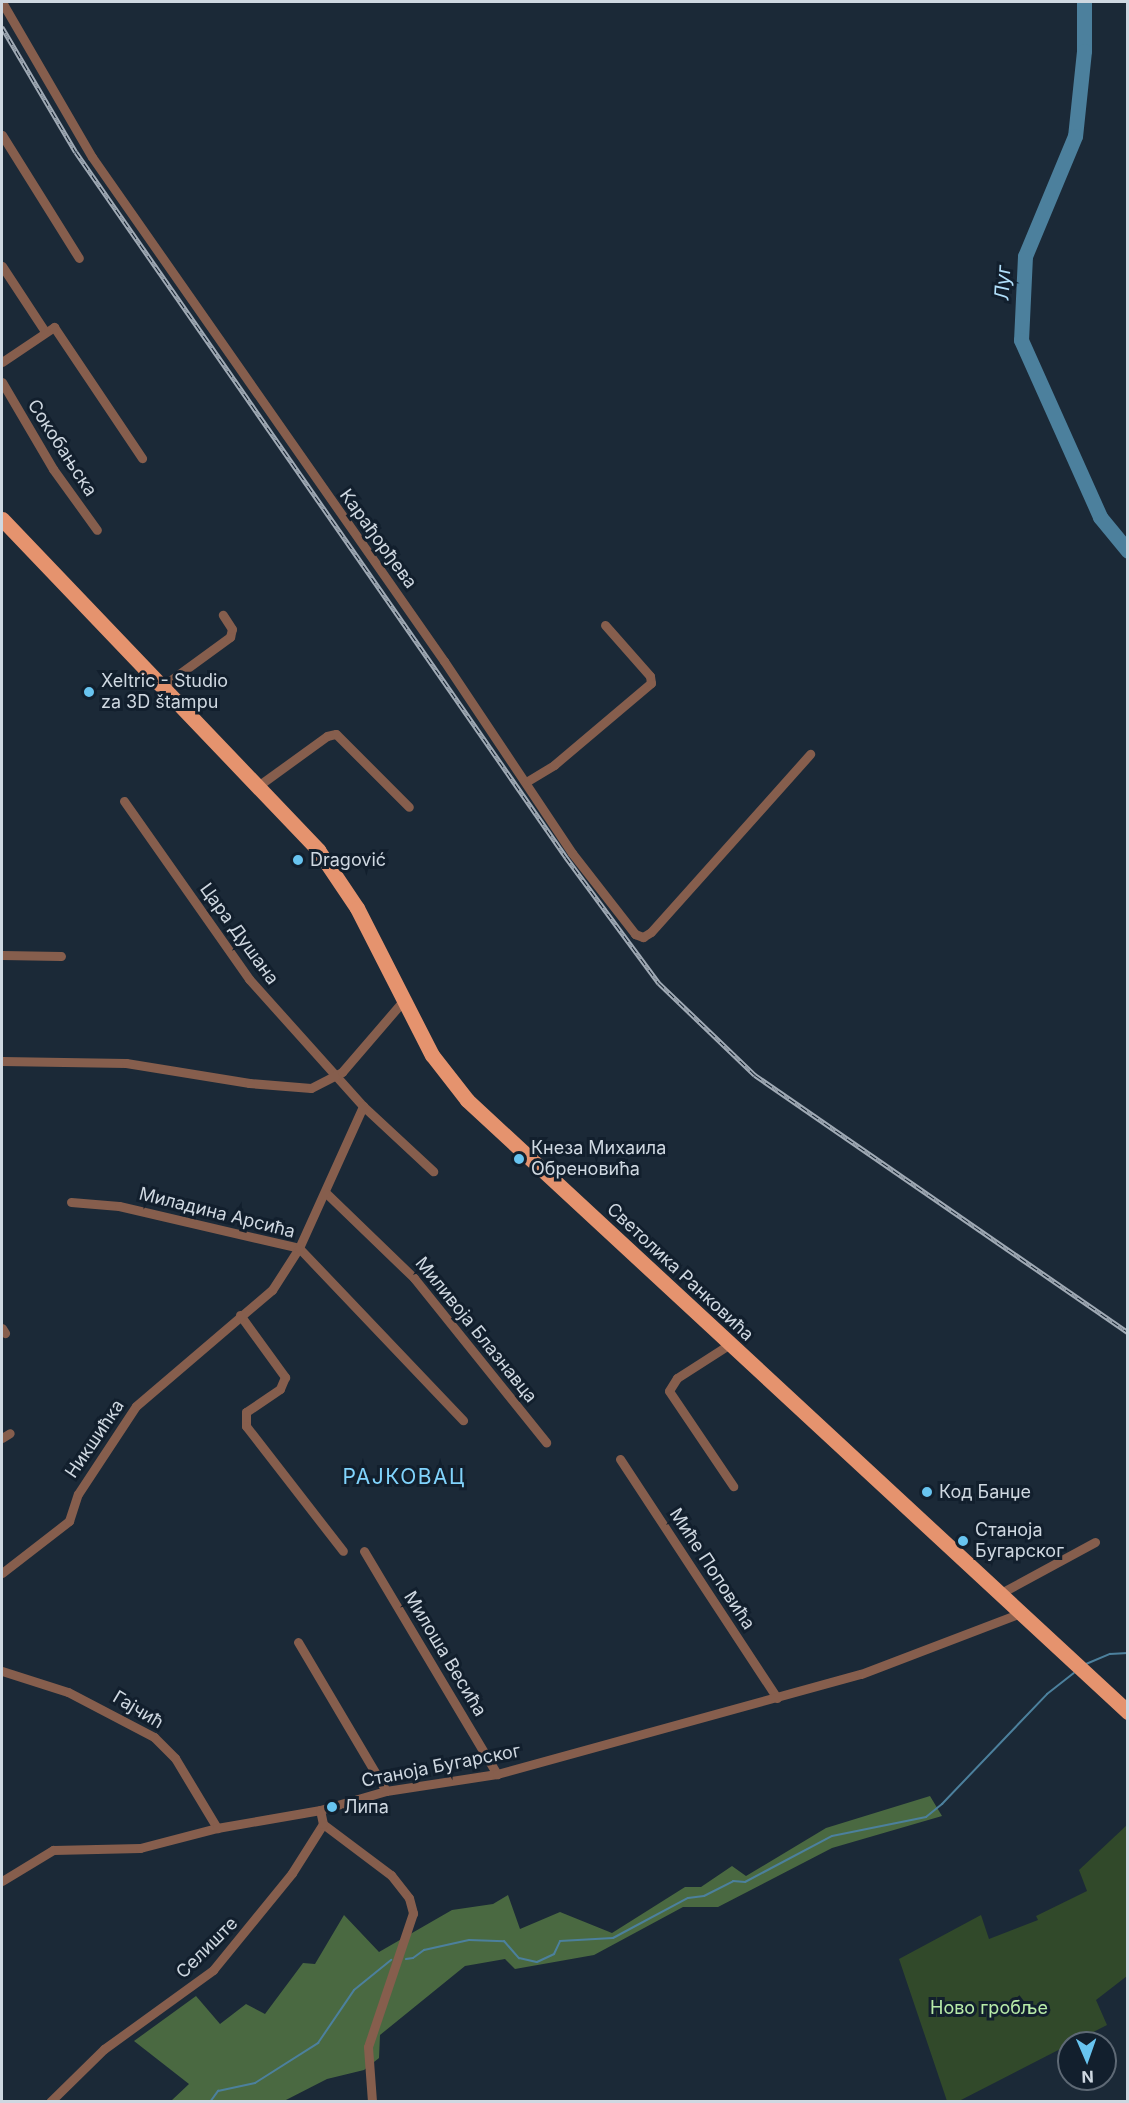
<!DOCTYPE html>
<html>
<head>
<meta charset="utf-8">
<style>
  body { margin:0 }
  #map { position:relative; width:1129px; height:2103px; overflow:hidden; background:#1b2937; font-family:Inter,sans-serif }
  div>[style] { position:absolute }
  .green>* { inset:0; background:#31492a }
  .forest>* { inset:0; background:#4a6941 }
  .stream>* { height:2px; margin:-1px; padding:0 1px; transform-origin:1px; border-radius:1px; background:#4c809d }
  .river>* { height:15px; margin:-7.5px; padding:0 7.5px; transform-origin:7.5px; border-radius:7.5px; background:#4c809d }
  .street>* { height:9px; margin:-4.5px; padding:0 4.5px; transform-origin:4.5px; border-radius:4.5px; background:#865e4d }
  .primary>* { height:15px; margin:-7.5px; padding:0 7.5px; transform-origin:7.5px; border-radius:7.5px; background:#e5936e }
  .rail>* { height:4.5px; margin-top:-2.25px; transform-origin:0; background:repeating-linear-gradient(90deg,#121f2d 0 7px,#a0aab5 0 14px); box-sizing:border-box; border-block:2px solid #a0aab5 }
  .dots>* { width:16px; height:16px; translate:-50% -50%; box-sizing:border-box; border:3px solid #121f2d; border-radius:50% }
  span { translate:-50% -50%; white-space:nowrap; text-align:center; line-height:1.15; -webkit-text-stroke:6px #121f2d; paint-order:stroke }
  .street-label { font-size:18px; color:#cfd8e1 }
  .poi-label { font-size:18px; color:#cfd8e1 }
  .left { translate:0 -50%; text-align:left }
  .park-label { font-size:18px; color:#b8eba9 }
  .water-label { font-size:20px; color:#b1dffa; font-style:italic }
  .quarter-label { font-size:21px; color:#81d4fd; letter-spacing:1.5px }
  .frame { position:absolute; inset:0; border:3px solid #cfd8e1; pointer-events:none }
  .north { position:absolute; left:1057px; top:2031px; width:60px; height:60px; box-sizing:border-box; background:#121f2d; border:2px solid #5e6975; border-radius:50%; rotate:178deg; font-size:16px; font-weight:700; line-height:24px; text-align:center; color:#cfd8e1 }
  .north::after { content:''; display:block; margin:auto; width:21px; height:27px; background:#68c4f0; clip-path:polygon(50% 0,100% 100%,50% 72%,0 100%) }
</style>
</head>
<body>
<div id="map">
  <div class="green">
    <div style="clip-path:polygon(1127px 1825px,1127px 1976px,1096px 2000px,1107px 2025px,959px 2101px,947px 2101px,899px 1959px,981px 1915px,989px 1939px,1038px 1920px,1036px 1916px,1087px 1891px,1079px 1870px)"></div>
  </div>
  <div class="forest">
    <div style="clip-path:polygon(930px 1796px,942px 1816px,832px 1848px,718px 1907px,683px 1907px,594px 1955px,515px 1969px,505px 1959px,465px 1966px,380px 2035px,379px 2058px,364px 2070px,327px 2079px,284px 2101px,171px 2101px,189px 2084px,134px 2041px,196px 1996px,220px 2024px,246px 2004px,265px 2014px,303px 1963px,315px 1964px,344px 1915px,379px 1952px,452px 1910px,493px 1904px,508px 1895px,520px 1929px,560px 1912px,612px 1933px,685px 1887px,701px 1887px,732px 1866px,746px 1876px,826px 1828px)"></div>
  </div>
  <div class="stream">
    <div style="left:1086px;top:1664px;width:26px;rotate:-23deg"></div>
    <div style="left:1110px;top:1654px;width:18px;rotate:-3deg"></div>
    <div style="left:406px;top:1959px;width:7px;rotate:-8deg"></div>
    <div style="left:413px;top:1958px;width:14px;rotate:-36deg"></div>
    <div style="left:424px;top:1950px;width:46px;rotate:-12.5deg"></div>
    <div style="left:469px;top:1940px;width:35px;rotate:2deg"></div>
    <div style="left:504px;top:1941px;width:23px;rotate:49deg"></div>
    <div style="left:519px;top:1958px;width:18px;rotate:13deg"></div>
    <div style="left:537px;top:1962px;width:19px;rotate:-25deg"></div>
    <div style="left:554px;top:1954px;width:14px;rotate:-65deg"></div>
    <div style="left:560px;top:1941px;width:53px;rotate:-3.2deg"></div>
    <div style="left:613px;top:1938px;width:85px;rotate:-28.1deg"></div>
    <div style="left:688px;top:1898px;width:16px;rotate:-7deg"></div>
    <div style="left:704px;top:1896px;width:33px;rotate:-27deg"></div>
    <div style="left:733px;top:1881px;width:12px;rotate:5deg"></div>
    <div style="left:745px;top:1882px;width:98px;rotate:-27.9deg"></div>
    <div style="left:832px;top:1836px;width:96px;rotate:-11.4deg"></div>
    <div style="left:926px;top:1817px;width:21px;rotate:-39deg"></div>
    <div style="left:942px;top:1804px;width:152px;rotate:-46.3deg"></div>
    <div style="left:1047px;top:1694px;width:34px;rotate:-38deg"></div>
    <div style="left:210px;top:2102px;width:14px;rotate:-54deg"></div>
    <div style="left:218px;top:2091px;width:38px;rotate:-12deg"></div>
    <div style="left:255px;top:2083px;width:75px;rotate:-32.4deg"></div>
    <div style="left:318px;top:2043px;width:64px;rotate:-55.8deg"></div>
    <div style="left:354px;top:1990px;width:48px;rotate:-39deg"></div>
  </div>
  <div class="river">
    <div style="left:1084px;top:2px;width:49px;rotate:90deg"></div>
    <div style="left:1084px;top:51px;width:85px;rotate:96deg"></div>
    <div style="left:1075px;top:136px;width:130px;rotate:112.6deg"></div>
    <div style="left:1025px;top:256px;width:84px;rotate:92.7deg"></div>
    <div style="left:1021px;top:340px;width:194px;rotate:65.9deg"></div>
    <div style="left:1100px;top:517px;width:44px;rotate:50.5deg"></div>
  </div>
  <div class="street">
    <div style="left:2px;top:2px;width:179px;rotate:59.9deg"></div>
    <div style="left:92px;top:157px;width:615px;rotate:55.07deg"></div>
    <div style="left:444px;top:661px;width:231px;rotate:56.3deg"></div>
    <div style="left:572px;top:853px;width:103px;rotate:52.1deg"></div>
    <div style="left:635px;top:934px;width:9px;rotate:21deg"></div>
    <div style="left:643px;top:937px;width:9px;rotate:-32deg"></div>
    <div style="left:651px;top:932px;width:239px;rotate:-48.2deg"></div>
    <div style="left:2px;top:135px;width:145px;rotate:58deg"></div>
    <div style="left:2px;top:266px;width:77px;rotate:56.7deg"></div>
    <div style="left:2px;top:362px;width:63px;rotate:-33.9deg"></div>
    <div style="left:54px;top:327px;width:158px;rotate:56.1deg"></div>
    <div style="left:2px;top:382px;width:101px;rotate:59.6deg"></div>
    <div style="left:53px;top:469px;width:75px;rotate:54.2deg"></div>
    <div style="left:160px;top:688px;width:87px;rotate:-36.1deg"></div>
    <div style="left:230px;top:637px;width:8px;rotate:-76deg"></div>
    <div style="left:232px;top:629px;width:17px;rotate:-123deg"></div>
    <div style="left:526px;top:782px;width:33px;rotate:-31deg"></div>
    <div style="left:554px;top:765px;width:127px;rotate:-40.2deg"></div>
    <div style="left:651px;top:683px;width:7px;rotate:-98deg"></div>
    <div style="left:650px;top:676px;width:68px;rotate:-131.4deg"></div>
    <div style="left:258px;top:786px;width:85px;rotate:-35.9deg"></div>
    <div style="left:327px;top:736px;width:9px;rotate:-13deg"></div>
    <div style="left:336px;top:734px;width:103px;rotate:45deg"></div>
    <div style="left:124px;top:801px;width:218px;rotate:54.9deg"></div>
    <div style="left:249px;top:979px;width:171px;rotate:48.1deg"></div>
    <div style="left:363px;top:1106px;width:96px;rotate:42.9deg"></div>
    <div style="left:2px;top:955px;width:59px;rotate:1deg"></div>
    <div style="left:2px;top:1061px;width:124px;rotate:0.9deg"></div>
    <div style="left:126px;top:1063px;width:125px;rotate:9.2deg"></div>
    <div style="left:249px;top:1083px;width:62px;rotate:4.6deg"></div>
    <div style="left:311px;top:1088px;width:35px;rotate:-27deg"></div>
    <div style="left:342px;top:1072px;width:94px;rotate:-49.3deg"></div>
    <div style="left:325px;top:1192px;width:124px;rotate:44deg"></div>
    <div style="left:414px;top:1278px;width:211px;rotate:51.2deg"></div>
    <div style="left:71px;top:1202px;width:48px;rotate:4.8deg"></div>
    <div style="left:119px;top:1206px;width:185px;rotate:13.1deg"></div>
    <div style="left:299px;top:1248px;width:238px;rotate:46.4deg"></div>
    <div style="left:240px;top:1315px;width:77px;rotate:54deg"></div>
    <div style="left:285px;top:1377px;width:13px;rotate:113deg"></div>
    <div style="left:280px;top:1389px;width:41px;rotate:145.9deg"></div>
    <div style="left:246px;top:1412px;width:14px;rotate:90deg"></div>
    <div style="left:246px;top:1426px;width:158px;rotate:52.2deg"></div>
    <div style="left:2px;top:1328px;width:6px;rotate:59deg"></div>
    <div style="left:730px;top:1344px;width:63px;rotate:147.3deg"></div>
    <div style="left:677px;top:1378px;width:15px;rotate:122deg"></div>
    <div style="left:669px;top:1391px;width:115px;rotate:56deg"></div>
    <div style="left:2px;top:1438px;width:9px;rotate:-32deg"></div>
    <div style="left:620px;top:1459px;width:286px;rotate:56.7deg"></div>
    <div style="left:364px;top:1551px;width:260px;rotate:59.2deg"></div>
    <div style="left:2px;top:1573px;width:85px;rotate:-37.8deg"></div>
    <div style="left:69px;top:1521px;width:28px;rotate:-72deg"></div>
    <div style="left:78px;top:1494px;width:105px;rotate:-56.6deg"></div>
    <div style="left:136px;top:1406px;width:179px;rotate:-40.5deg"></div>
    <div style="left:272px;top:1290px;width:50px;rotate:-57.3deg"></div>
    <div style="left:299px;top:1248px;width:156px;rotate:-65.7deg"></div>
    <div style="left:1001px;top:1593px;width:107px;rotate:-28.5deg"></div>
    <div style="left:298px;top:1642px;width:173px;rotate:59.4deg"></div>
    <div style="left:2px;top:1671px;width:69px;rotate:17.7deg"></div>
    <div style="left:68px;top:1692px;width:97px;rotate:27.6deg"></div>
    <div style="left:154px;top:1737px;width:30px;rotate:45deg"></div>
    <div style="left:175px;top:1758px;width:82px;rotate:59deg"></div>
    <div style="left:323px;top:1824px;width:85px;rotate:36.9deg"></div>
    <div style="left:391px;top:1875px;width:29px;rotate:52deg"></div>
    <div style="left:409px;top:1898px;width:16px;rotate:75deg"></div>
    <div style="left:413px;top:1913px;width:141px;rotate:108.6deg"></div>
    <div style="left:368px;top:2047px;width:55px;rotate:85.8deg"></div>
    <div style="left:2px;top:1881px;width:60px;rotate:-31.3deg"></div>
    <div style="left:53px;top:1850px;width:87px;rotate:-1.3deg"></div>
    <div style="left:140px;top:1848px;width:80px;rotate:-14.6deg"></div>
    <div style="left:217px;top:1828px;width:105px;rotate:-9.9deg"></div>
    <div style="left:320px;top:1810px;width:69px;rotate:-16.1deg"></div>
    <div style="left:386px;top:1791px;width:112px;rotate:-8.7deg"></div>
    <div style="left:497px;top:1774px;width:377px;rotate:-15.4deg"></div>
    <div style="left:861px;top:1674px;width:171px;rotate:-20.9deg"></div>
    <div style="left:50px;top:2102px;width:76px;rotate:-44.5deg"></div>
    <div style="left:104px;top:2049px;width:135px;rotate:-35.9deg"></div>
    <div style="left:213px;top:1970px;width:125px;rotate:-50.8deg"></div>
    <div style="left:292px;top:1873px;width:58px;rotate:-57.7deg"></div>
    <div style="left:323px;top:1824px;width:14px;rotate:-102deg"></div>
  </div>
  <div class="primary">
    <div style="left:2px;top:519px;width:458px;rotate:46.3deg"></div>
    <div style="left:318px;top:850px;width:70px;rotate:56.1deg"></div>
    <div style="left:357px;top:908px;width:165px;rotate:63deg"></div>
    <div style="left:432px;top:1055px;width:57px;rotate:52.1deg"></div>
    <div style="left:467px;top:1100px;width:901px;rotate:42.8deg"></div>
  </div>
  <div class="rail">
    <div style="left:2px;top:27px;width:145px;rotate:59.4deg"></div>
    <div style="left:76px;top:152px;width:859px;rotate:55.2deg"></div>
    <div style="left:566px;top:857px;width:157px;rotate:53.6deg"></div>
    <div style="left:659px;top:983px;width:133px;rotate:43.8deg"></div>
    <div style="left:755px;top:1075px;width:453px;rotate:34.6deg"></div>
  </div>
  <div class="dots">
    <div style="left:89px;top:692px;background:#68c4f0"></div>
    <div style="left:298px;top:860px;background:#68c4f0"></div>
    <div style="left:519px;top:1159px;background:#68c4f0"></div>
    <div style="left:927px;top:1492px;background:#68c4f0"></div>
    <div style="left:963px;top:1541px;background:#68c4f0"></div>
    <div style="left:332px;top:1807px;background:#68c4f0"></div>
  </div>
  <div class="street-label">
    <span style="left:62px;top:448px;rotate:57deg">Сокобањска</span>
    <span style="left:378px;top:539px;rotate:54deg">Карађорђева</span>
    <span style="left:239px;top:934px;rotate:54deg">Цара Душана</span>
    <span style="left:217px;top:1213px;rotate:14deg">Миладина Арсића</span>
    <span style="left:680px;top:1272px;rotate:43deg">Светолика Ранковића</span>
    <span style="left:476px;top:1330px;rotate:51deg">Миливоја Блазнавца</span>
    <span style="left:95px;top:1439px;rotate:-56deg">Никшићка</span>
    <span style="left:712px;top:1569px;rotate:57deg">Миће Поповића</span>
    <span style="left:445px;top:1654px;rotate:59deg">Милоша Весића</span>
    <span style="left:138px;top:1710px;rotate:31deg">Гајчић</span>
    <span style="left:441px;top:1766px;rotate:-11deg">Станоја Бугарског</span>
    <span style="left:207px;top:1948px;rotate:-45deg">Селиште</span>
  </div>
  <div class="poi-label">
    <span class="left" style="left:101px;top:692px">Xeltric - Studio<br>za 3D štampu</span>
    <span class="left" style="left:310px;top:860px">Dragović</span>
    <span class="left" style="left:531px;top:1159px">Кнеза Михаила<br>Обреновића</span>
    <span class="left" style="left:939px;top:1492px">Код Банџе</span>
    <span class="left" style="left:975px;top:1541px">Станоја<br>Бугарског</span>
    <span class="left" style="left:344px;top:1807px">Липа</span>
  </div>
  <div class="park-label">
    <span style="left:989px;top:2008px">Ново гробље</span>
  </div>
  <div class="water-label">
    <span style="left:1003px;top:283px;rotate:-87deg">Луг</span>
  </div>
  <div class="quarter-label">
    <span style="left:404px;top:1477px">РАЈКОВАЦ</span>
  </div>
  <div class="frame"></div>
  <div class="north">N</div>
</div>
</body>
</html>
